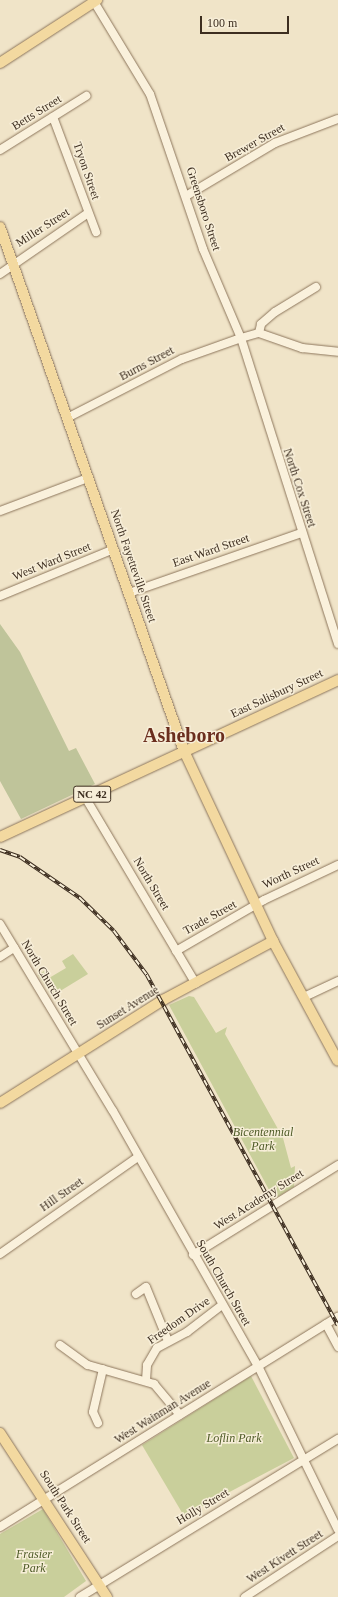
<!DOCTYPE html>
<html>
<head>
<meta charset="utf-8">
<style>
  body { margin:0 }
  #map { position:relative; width:338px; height:1597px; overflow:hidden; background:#f0e4c8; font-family:"Times New Roman",serif }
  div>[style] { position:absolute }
  .green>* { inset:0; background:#c9cf9b }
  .cemetery>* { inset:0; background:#bfc49a }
  .roads { filter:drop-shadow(0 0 1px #8d765c) drop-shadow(0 0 1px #8d765c) }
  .minor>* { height:8px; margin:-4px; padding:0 4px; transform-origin:4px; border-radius:4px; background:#faf1dc }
  .major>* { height:10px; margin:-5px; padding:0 5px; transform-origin:5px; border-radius:5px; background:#f3d9a0 }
  .rail>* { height:3.5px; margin-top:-1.75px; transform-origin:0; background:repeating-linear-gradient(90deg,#f7eed8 0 6px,#3d2e20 0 12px); box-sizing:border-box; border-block:1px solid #3d2e20 }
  span { translate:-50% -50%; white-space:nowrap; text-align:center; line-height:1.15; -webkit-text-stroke:3px #f7eed8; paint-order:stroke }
  .shield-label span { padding:1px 3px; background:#f7eed8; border:1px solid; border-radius:3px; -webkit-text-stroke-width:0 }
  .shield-label { font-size:11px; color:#3d2e20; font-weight:700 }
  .street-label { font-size:12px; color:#3d2e20 }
  .park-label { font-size:12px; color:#4d5a26; font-style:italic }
  .town-label { font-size:20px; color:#6b2e1e; font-weight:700 }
  .scale { position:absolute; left:200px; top:16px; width:89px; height:18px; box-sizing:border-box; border:2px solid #3d2e20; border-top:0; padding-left:5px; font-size:12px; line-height:14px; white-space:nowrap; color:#3d2e20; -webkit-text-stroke:3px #f7eed8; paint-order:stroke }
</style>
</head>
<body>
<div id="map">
  <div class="green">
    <div style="clip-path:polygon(73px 954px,88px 974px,52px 996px,38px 975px,44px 971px,49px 978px,66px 968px,62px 961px)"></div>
    <div style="clip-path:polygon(189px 996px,194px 997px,216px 1033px,227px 1027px,225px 1034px,283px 1138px,291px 1168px,295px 1166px,294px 1187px,274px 1199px,169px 1005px)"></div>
    <div style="clip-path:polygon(251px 1376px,294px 1458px,184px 1516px,142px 1445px)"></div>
    <div style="clip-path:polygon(43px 1509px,86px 1581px,64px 1597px,0 1597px,0 1534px)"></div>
  </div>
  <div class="cemetery">
    <div style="clip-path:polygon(0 624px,20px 652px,69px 751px,76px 748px,95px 784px,21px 819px,0 781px)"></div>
  </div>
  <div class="roads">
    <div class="minor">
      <div style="left:93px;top:0;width:110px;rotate:58.8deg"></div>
      <div style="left:150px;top:94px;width:164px;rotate:71.1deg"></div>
      <div style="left:203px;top:249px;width:97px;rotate:66.9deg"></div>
      <div style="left:241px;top:338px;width:19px;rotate:-16deg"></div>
      <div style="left:259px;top:333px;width:46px;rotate:19.2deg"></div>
      <div style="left:302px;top:348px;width:36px;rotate:6deg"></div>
      <div style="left:53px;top:117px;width:123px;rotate:69.5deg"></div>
      <div style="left:0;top:150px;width:102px;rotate:-32.1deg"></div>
      <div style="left:186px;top:196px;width:104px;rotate:-30.8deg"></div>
      <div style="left:275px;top:143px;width:67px;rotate:-20.9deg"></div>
      <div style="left:0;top:274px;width:107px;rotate:-34.7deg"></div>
      <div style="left:259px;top:333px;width:9px;rotate:-77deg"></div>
      <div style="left:261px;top:324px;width:18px;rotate:-41deg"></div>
      <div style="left:275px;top:312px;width:48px;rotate:-31.4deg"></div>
      <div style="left:67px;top:418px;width:129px;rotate:-27.2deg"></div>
      <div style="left:182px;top:359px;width:63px;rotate:-19.6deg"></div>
      <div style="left:241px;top:338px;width:321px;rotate:72.4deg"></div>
      <div style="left:0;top:511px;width:94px;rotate:-20.6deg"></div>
      <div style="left:129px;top:593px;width:182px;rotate:-19.2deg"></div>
      <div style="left:0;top:596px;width:123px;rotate:-22.4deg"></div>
      <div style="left:85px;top:797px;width:217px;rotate:59.3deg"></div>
      <div style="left:0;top:924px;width:218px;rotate:58.9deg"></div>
      <div style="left:113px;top:1111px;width:293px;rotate:60.4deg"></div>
      <div style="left:258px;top:1366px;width:182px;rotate:64deg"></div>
      <div style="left:176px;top:951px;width:102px;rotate:-30.1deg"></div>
      <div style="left:264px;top:900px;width:82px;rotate:-25.3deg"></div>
      <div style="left:0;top:957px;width:17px;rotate:-33deg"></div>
      <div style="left:304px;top:997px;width:38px;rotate:-25deg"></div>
      <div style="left:0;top:1254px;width:169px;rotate:-35.1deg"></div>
      <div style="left:193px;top:1255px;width:171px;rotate:-31.8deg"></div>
      <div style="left:136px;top:1294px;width:12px;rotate:-35deg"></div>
      <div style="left:146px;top:1287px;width:58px;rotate:67.8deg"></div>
      <div style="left:326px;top:1324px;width:26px;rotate:62deg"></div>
      <div style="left:60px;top:1345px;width:34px;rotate:36deg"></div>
      <div style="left:88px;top:1365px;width:69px;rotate:16.1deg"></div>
      <div style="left:154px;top:1384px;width:40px;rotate:50deg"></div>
      <div style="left:146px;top:1380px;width:15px;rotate:-86deg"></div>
      <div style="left:147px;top:1365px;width:20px;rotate:-60deg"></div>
      <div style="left:157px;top:1348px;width:34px;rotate:-28deg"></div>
      <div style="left:187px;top:1332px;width:44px;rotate:-37.6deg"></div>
      <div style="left:98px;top:1423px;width:12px;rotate:-114deg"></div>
      <div style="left:93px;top:1412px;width:44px;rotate:-76.9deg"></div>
      <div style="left:0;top:1527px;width:398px;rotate:-31.9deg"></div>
      <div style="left:80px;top:1597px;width:303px;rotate:-31.5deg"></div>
      <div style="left:245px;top:1597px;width:111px;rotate:-33.3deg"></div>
    </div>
    <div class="major">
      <div style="left:0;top:63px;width:116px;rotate:-33deg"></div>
      <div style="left:0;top:227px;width:555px;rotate:70.65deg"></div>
      <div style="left:184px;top:751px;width:210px;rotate:64.9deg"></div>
      <div style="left:273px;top:941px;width:136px;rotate:61.6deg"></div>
      <div style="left:0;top:837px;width:373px;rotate:-24.9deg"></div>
      <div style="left:0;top:1103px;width:193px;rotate:-32.3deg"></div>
      <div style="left:163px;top:1000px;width:125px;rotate:-28.2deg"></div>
      <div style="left:0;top:1433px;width:196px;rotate:56.9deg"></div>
    </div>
  </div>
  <div class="rail">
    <div style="left:0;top:850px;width:21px;rotate:19deg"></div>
    <div style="left:20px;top:857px;width:73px;rotate:34.3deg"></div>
    <div style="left:80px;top:898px;width:47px;rotate:44.1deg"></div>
    <div style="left:114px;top:931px;width:55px;rotate:53.1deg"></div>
    <div style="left:147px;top:975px;width:399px;rotate:61.4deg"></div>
  </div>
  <div class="shield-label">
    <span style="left:92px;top:794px">NC 42</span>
  </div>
  <div class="street-label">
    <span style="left:37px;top:113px;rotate:-32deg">Betts Street</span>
    <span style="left:255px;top:143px;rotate:-29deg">Brewer Street</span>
    <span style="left:86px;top:171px;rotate:71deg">Tryon Street</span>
    <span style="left:203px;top:209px;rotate:72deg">Greensboro Street</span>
    <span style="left:43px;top:228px;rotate:-33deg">Miller Street</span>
    <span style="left:147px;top:364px;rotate:-28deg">Burns Street</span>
    <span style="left:299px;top:488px;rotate:72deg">North Cox Street</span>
    <span style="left:211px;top:551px;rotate:-19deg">East Ward Street</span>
    <span style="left:52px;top:562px;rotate:-22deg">West Ward Street</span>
    <span style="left:133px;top:566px;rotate:71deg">North Fayetteville Street</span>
    <span style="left:277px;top:694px;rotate:-25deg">East Salisbury Street</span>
    <span style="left:291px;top:873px;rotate:-25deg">Worth Street</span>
    <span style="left:151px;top:884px;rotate:59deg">North Street</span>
    <span style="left:210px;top:918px;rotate:-29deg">Trade Street</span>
    <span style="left:49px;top:983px;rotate:59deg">North Church Street</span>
    <span style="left:128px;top:1008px;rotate:-32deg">Sunset Avenue</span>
    <span style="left:62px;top:1195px;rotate:-35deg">Hill Street</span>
    <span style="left:259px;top:1200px;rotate:-32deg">West Academy Street</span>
    <span style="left:223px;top:1283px;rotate:60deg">South Church Street</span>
    <span style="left:179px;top:1321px;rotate:-35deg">Freedom Drive</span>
    <span style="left:163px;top:1412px;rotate:-32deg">West Wainman Avenue</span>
    <span style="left:65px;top:1507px;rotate:57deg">South Park Street</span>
    <span style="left:203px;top:1507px;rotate:-31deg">Holly Street</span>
    <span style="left:285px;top:1557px;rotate:-33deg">West Kivett Street</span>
  </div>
  <div class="park-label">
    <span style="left:263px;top:1140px">Bicentennial<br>Park</span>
    <span style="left:234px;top:1439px">Loflin Park</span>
    <span style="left:34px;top:1562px">Frasier<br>Park</span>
  </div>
  <div class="town-label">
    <span style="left:184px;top:735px">Asheboro</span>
  </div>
  <div class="scale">100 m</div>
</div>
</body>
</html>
